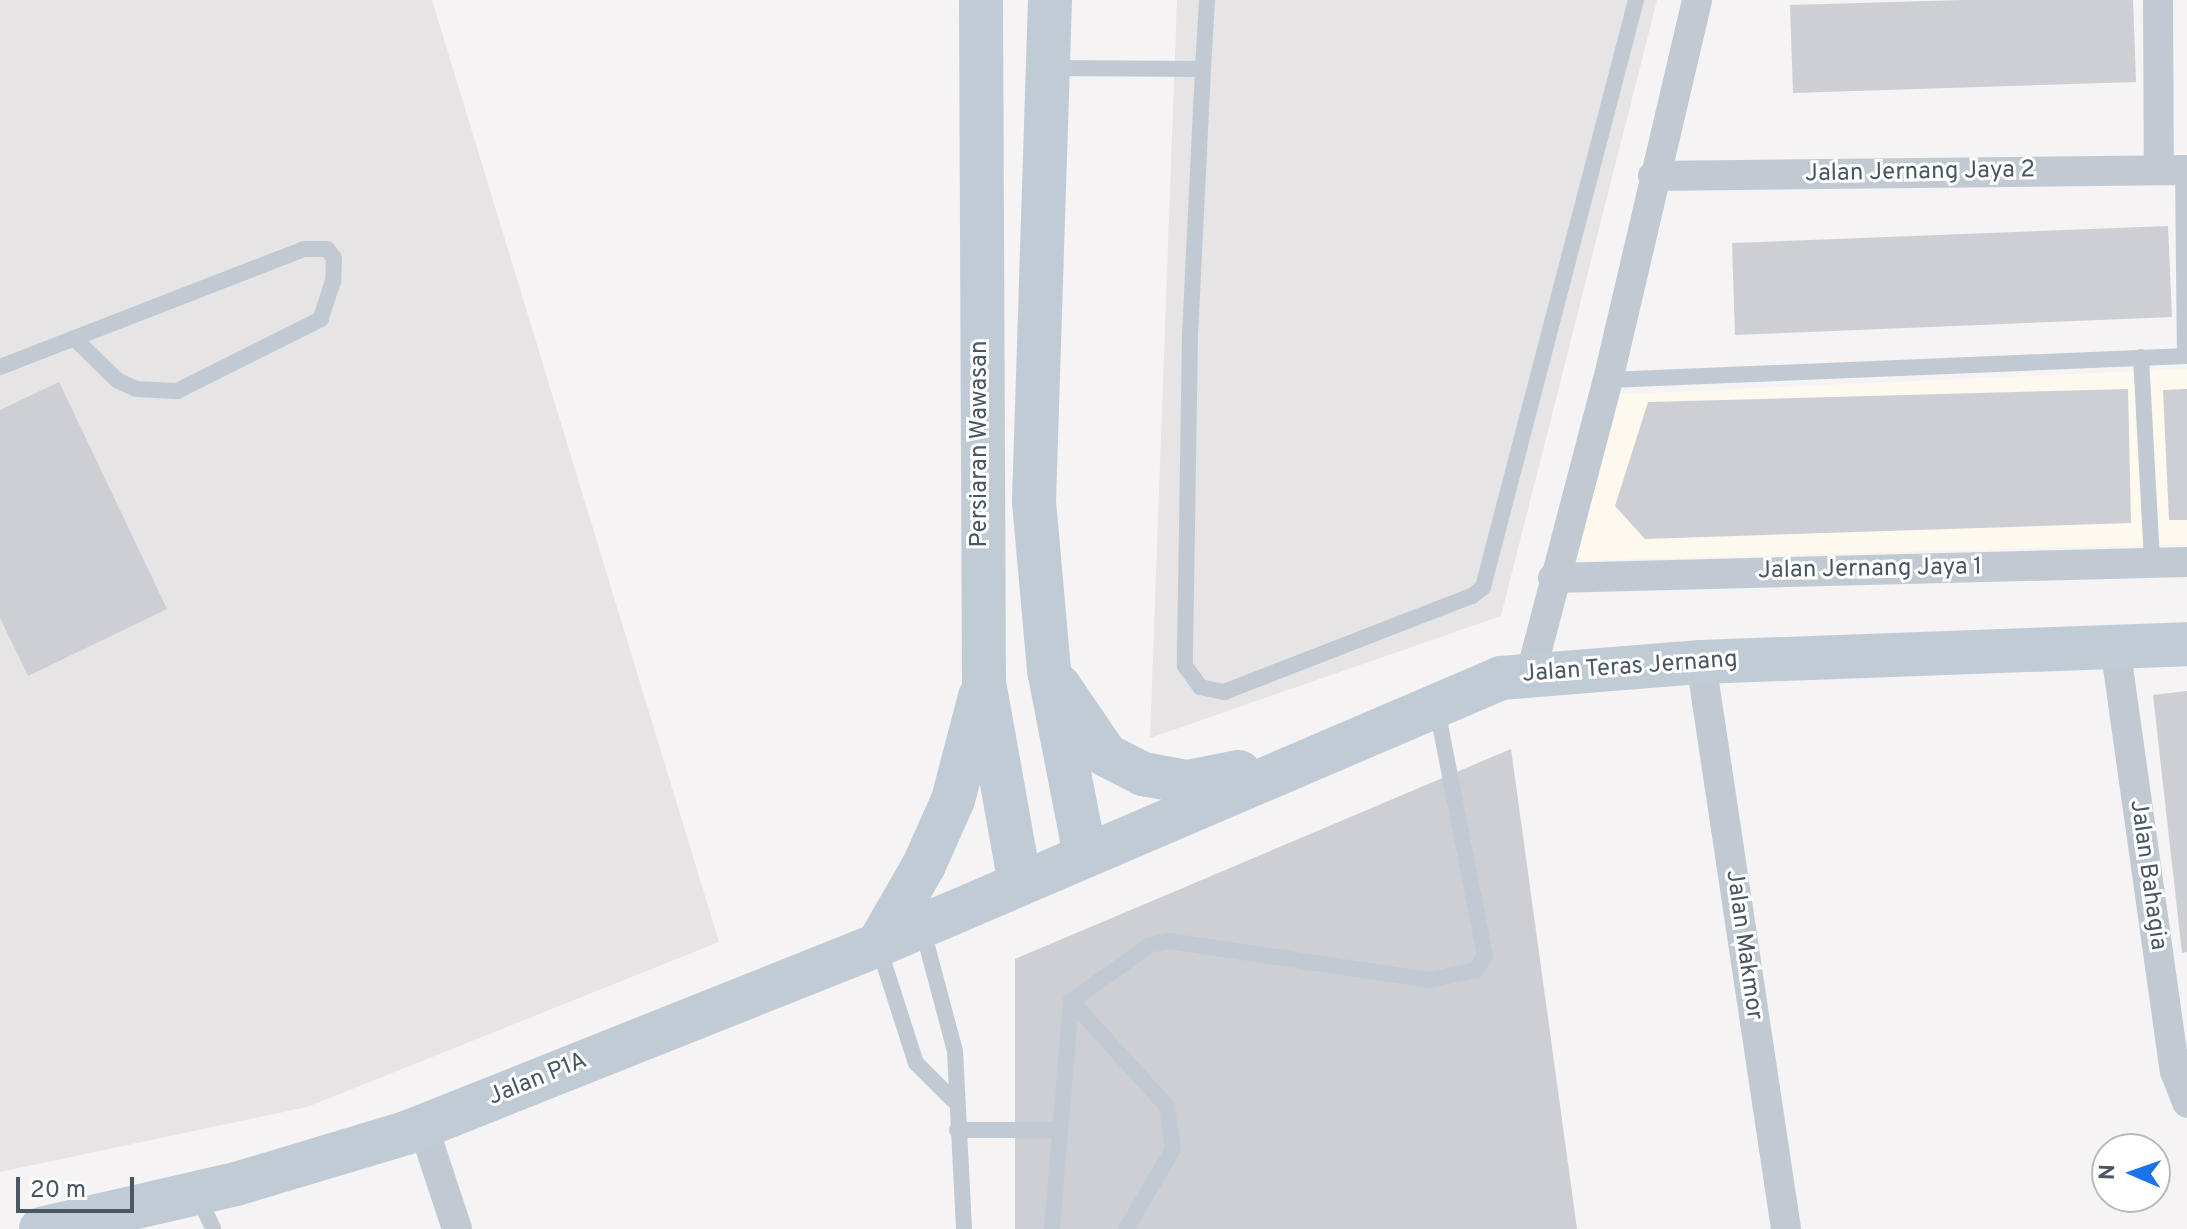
<!DOCTYPE html>
<html>
<head>
<meta charset="utf-8">
<style>
  body { margin:0 }
  #map { position:relative; width:2187px; height:1229px; overflow:hidden; background:#f5f3f3; font-family:Overpass,sans-serif }
  div>[style] { position:absolute }
  .commercial>* { inset:0; background:#fdf9ef }
  .education>* { inset:0; background:#e6e4e5 }
  .building>* { inset:0; background:#cdcfd5 }
  .lane>* { height:16px; margin:-8px; padding:0 8px; transform-origin:8px; border-radius:8px; background:#c1cad2 }
  .street>* { height:30px; margin:-15px; padding:0 15px; transform-origin:15px; border-radius:15px; background:#c1cad2 }
  .secondary>* { height:44px; margin:-22px; padding:0 22px; transform-origin:22px; border-radius:22px; background:#c1cbd6 }
  span { translate:-50% -50%; white-space:nowrap; text-align:center; line-height:1.15; -webkit-text-stroke:6px #fff; paint-order:stroke }
  .street-label { font-size:24px; color:#4a5661 }
  .north { position:absolute; left:2091px; top:1133px; width:80px; height:80px; box-sizing:border-box; background:#fff; border:2px solid #b7bbc0; border-radius:50%; rotate:272deg; font-size:22px; font-weight:700; line-height:32px; text-align:center; color:#4a5661 }
  .north::after { content:''; display:block; margin:auto; width:28px; height:36px; background:#1a73e8; clip-path:polygon(50% 0,100% 100%,50% 72%,0 100%) }
  .scale { position:absolute; left:16px; top:1177px; width:118px; height:36px; box-sizing:border-box; border:4px solid #4a5661; border-top:0; padding-left:10px; font-size:24px; line-height:28px; white-space:nowrap; color:#4a5661; -webkit-text-stroke:6px #fff; paint-order:stroke }
</style>
</head>
<body>
<div id="map">
  <div class="commercial">
    <div style="clip-path:polygon(2187px 369px,2187px 544px,1575px 561px,1621px 394px)"></div>
  </div>
  <div class="education">
    <div style="clip-path:polygon(0 0,432px 0,719px 942px,307px 1107px,0 1172px)"></div>
    <div style="clip-path:polygon(1177px 0,1657px 0,1501px 616px,1150px 738px)"></div>
  </div>
  <div class="building">
    <div style="clip-path:polygon(1963px 0,2133px 0,2136px 82px,1793px 93px,1790px 5px)"></div>
    <div style="clip-path:polygon(2168px 226px,2172px 317px,1735px 335px,1732px 243px)"></div>
    <div style="clip-path:polygon(59px 382px,167px 609px,28px 676px,0 618px,0 410px)"></div>
    <div style="clip-path:polygon(2128px 389px,2131px 523px,1645px 539px,1615px 506px,1648px 402px)"></div>
    <div style="clip-path:polygon(2187px 389px,2187px 520px,2169px 520px,2163px 390px)"></div>
    <div style="clip-path:polygon(2187px 691px,2187px 952px,2182px 953px,2153px 695px)"></div>
    <div style="clip-path:polygon(1511px 749px,1577px 1229px,1015px 1229px,1015px 959px)"></div>
  </div>
  <div class="lane">
    <div style="left:1052px;top:68px;width:151px;rotate:0.4deg"></div>
    <div style="left:1203px;top:69px;width:266px;rotate:92.8deg"></div>
    <div style="left:1190px;top:335px;width:331px;rotate:90.9deg"></div>
    <div style="left:1185px;top:666px;width:26px;rotate:54deg"></div>
    <div style="left:1200px;top:687px;width:25px;rotate:12deg"></div>
    <div style="left:1224px;top:692px;width:266px;rotate:-21.2deg"></div>
    <div style="left:1472px;top:596px;width:14px;rotate:-39deg"></div>
    <div style="left:1483px;top:587px;width:607px;rotate:-75.39deg"></div>
    <div style="left:1203px;top:69px;width:69px;rotate:-86.7deg"></div>
    <div style="left:2183px;top:170px;width:186px;rotate:89.4deg"></div>
    <div style="left:2141px;top:357px;width:206px;rotate:86.9deg"></div>
    <div style="left:0;top:367px;width:326px;rotate:-21.2deg"></div>
    <div style="left:304px;top:249px;width:23px"></div>
    <div style="left:327px;top:249px;width:11px;rotate:52deg"></div>
    <div style="left:334px;top:258px;width:23px;rotate:92deg"></div>
    <div style="left:333px;top:281px;width:40px;rotate:108deg"></div>
    <div style="left:321px;top:319px;width:161px;rotate:153.4deg"></div>
    <div style="left:177px;top:391px;width:41px;rotate:-177.2deg"></div>
    <div style="left:136px;top:389px;width:21px;rotate:-155deg"></div>
    <div style="left:117px;top:380px;width:60px;rotate:-135.7deg"></div>
    <div style="left:1608px;top:380px;width:579px;rotate:-2.37deg"></div>
    <div style="left:922px;top:927px;width:128px;rotate:75.1deg"></div>
    <div style="left:955px;top:1051px;width:178px;rotate:87.1deg"></div>
    <div style="left:879px;top:948px;width:121px;rotate:72.2deg"></div>
    <div style="left:916px;top:1063px;width:54px;rotate:45deg"></div>
    <div style="left:1071px;top:1001px;width:142px;rotate:47.6deg"></div>
    <div style="left:1167px;top:1106px;width:43px;rotate:82.1deg"></div>
    <div style="left:1173px;top:1149px;width:93px;rotate:120.4deg"></div>
    <div style="left:957px;top:1130px;width:100px"></div>
    <div style="left:197px;top:1194px;width:38px;rotate:65deg"></div>
    <div style="left:1052px;top:1229px;width:229px;rotate:-85.2deg"></div>
    <div style="left:1071px;top:1001px;width:97px;rotate:-35.3deg"></div>
    <div style="left:1150px;top:945px;width:19px;rotate:-12deg"></div>
    <div style="left:1169px;top:941px;width:263px;rotate:8.5deg"></div>
    <div style="left:1429px;top:980px;width:48px;rotate:-12deg"></div>
    <div style="left:1476px;top:970px;width:17px;rotate:-57deg"></div>
    <div style="left:1485px;top:956px;width:251px;rotate:-101deg"></div>
  </div>
  <div class="street">
    <div style="left:2158px;top:0;width:170px;rotate:89.7deg"></div>
    <div style="left:1653px;top:176px;width:534px;rotate:-0.64deg"></div>
    <div style="left:1553px;top:578px;width:634px;rotate:-1.45deg"></div>
    <div style="left:2115px;top:646px;width:429px;rotate:82deg"></div>
    <div style="left:2175px;top:1071px;width:34px;rotate:69deg"></div>
    <div style="left:1701px;top:662px;width:573px;rotate:81.47deg"></div>
    <div style="left:1531px;top:673px;width:303px;rotate:-75.3deg"></div>
    <div style="left:1608px;top:380px;width:390px;rotate:-76.8deg"></div>
    <div style="left:423px;top:1126px;width:108px;rotate:71.7deg"></div>
  </div>
  <div class="secondary">
    <div style="left:981px;top:0;width:682px;rotate:89.75deg"></div>
    <div style="left:984px;top:682px;width:205px;rotate:79.9deg"></div>
    <div style="left:1050px;top:0;width:502px;rotate:91.83deg"></div>
    <div style="left:1034px;top:502px;width:169px;rotate:84.9deg"></div>
    <div style="left:1049px;top:670px;width:189px;rotate:79deg"></div>
    <div style="left:1059px;top:686px;width:83px;rotate:55.7deg"></div>
    <div style="left:1106px;top:755px;width:42px;rotate:27.2deg"></div>
    <div style="left:1143px;top:774px;width:45px;rotate:10.3deg"></div>
    <div style="left:1187px;top:782px;width:53px;rotate:-10.9deg"></div>
    <div style="left:878px;top:945px;width:92px;rotate:-60.1deg"></div>
    <div style="left:924px;top:865px;width:71px;rotate:-66deg"></div>
    <div style="left:953px;top:800px;width:107px;rotate:-75.4deg"></div>
    <div style="left:41px;top:1229px;width:200px;rotate:-13deg"></div>
    <div style="left:236px;top:1184px;width:177px;rotate:-16.7deg"></div>
    <div style="left:406px;top:1133px;width:508px;rotate:-21.72deg"></div>
    <div style="left:878px;top:945px;width:678px;rotate:-23.2deg"></div>
    <div style="left:1501px;top:678px;width:201px;rotate:-4.6deg"></div>
    <div style="left:1701px;top:662px;width:486px;rotate:-2.1deg"></div>
  </div>
  <div class="street-label">
    <span style="left:1920px;top:173px;rotate:-1deg">Jalan Jernang Jaya 2</span>
    <span style="left:981px;top:444px;rotate:-90deg">Persiaran Wawasan</span>
    <span style="left:1870px;top:570px;rotate:-1deg">Jalan Jernang Jaya 1</span>
    <span style="left:1630px;top:668px;rotate:-4deg">Jalan Teras Jernang</span>
    <span style="left:2147px;top:875px;rotate:82deg">Jalan Bahagia</span>
    <span style="left:1743px;top:945px;rotate:82deg">Jalan Makmor</span>
    <span style="left:538px;top:1080px;rotate:-22deg">Jalan P1A</span>
  </div>
  <div class="north">N</div>
  <div class="scale">20 m</div>
</div>
</body>
</html>
